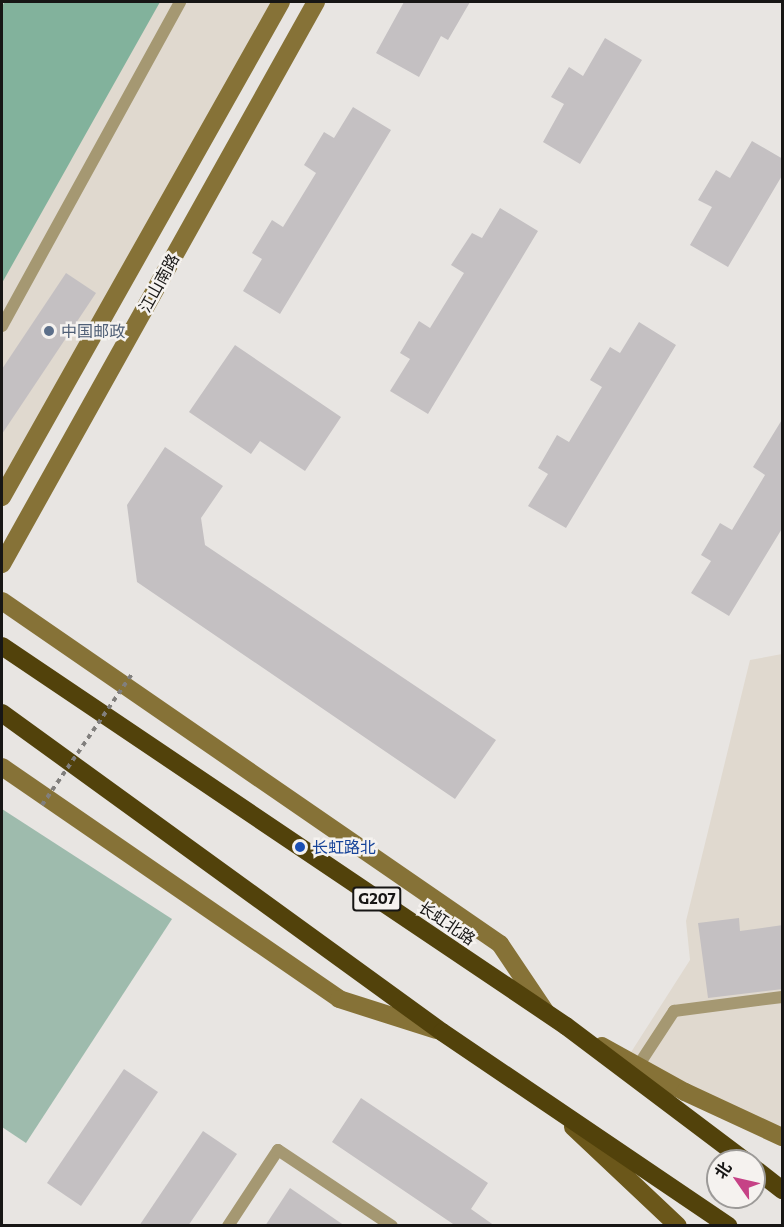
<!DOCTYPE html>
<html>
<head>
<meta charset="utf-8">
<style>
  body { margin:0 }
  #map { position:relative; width:784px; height:1227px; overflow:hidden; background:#e8e5e2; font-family:Commissioner,"Noto Sans SC",sans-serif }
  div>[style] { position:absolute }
  .built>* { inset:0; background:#e0d9cf }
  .green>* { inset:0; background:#9ebbad }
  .forest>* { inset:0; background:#82b29c }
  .building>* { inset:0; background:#c4c0c2 }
  .lane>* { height:12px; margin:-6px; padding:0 6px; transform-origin:6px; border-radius:6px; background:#a59872 }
  .secondary>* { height:18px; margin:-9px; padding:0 9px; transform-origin:9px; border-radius:9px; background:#867237 }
  .primary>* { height:18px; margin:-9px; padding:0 9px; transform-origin:9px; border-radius:9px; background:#6b571a }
  .highway>* { height:18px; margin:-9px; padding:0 9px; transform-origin:9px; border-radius:9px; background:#52420b }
  .path-bridge>* { height:4px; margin-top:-2px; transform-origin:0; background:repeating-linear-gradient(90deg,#817f7d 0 4.5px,transparent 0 9px) }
  .dots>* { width:16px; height:16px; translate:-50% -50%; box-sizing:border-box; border:3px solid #f5f2ef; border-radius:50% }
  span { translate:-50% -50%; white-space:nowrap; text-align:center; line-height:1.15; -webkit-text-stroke:5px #f5f2ef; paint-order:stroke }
  .shield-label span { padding:2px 4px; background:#f5f2ef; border:2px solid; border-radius:4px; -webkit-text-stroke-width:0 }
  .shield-label { font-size:15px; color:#171615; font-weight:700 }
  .street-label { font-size:16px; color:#171615 }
  .service-label { font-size:16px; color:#4e5e75 }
  .left { translate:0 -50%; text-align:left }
  .transit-label { font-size:16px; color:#164399 }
  .frame { position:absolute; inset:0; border:3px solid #171615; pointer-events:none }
  .north { position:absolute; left:706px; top:1149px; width:60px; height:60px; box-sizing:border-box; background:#f5f2ef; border:2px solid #9c9a98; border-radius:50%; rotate:304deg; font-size:16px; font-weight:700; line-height:24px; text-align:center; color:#171615 }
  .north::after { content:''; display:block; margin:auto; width:21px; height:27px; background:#c64286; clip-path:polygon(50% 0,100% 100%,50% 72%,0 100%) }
</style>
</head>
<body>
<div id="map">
  <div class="built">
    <div style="clip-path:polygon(2px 2px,275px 2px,2px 492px)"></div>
    <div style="clip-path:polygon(782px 654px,782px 1137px,626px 1060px,690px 960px,686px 921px,750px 660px)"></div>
  </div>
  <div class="green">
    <div style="clip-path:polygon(2px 809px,172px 919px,26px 1143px,2px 1127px)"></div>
  </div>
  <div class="forest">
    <div style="clip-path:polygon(5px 2px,160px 2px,2px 283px,2px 6px)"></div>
  </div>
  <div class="building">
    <div style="clip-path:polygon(404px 2px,470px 2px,448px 40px,441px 36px,419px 77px,376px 53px)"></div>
    <div style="clip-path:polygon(605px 38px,642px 60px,580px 164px,543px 142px,564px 104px,551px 97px,569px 67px,583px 76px)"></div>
    <div style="clip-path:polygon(353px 107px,391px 130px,280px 314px,243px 291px,262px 259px,252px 253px,272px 220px,283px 227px,316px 173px,304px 165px,324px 132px,334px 138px)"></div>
    <div style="clip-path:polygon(752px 141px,783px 159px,783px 174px,728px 267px,690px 245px,712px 207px,698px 200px,716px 170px,730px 178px)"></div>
    <div style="clip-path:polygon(500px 208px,538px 231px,428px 414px,390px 391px,410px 359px,400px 353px,419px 321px,430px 328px,464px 273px,451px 265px,472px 233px,482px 238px)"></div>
    <div style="clip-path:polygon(66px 273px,96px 293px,2px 434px,2px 369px)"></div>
    <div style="clip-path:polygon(639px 322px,676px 345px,566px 528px,528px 506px,548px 474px,538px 468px,557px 435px,569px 442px,602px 387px,590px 380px,610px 347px,620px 353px)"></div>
    <div style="clip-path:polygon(235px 345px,341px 417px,305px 471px,260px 441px,251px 454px,189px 412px)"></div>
    <div style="clip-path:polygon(783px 418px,783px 527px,729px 616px,691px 593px,711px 561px,701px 555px,720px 523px,732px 530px,765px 475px,753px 467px)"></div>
    <div style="clip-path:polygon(165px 447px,223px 486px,201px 518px,205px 545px,496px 740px,455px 799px,137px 582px,127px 505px)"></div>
    <div style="clip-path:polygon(739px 918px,740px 931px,783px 925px,783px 989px,708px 998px,698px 923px)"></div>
    <div style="clip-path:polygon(124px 1069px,158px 1092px,81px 1206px,47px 1183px)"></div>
    <div style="clip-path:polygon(361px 1098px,488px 1183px,471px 1209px,495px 1226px,456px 1226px,332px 1142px)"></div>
    <div style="clip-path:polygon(203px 1131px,237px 1154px,188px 1226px,139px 1226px)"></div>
    <div style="clip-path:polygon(290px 1188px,345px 1226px,265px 1226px)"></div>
  </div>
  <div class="lane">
    <div style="left:2px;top:326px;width:370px;rotate:-61.2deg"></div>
    <div style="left:638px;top:1066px;width:66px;rotate:-56.8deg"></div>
    <div style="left:674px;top:1011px;width:109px;rotate:-7.4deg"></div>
    <div style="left:228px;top:1226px;width:91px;rotate:-56.7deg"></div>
    <div style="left:278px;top:1150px;width:137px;rotate:33.7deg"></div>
  </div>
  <div class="secondary">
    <div style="left:2px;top:497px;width:568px;rotate:-60.59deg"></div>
    <div style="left:2px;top:564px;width:644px;rotate:-60.81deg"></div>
    <div style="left:2px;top:601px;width:605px;rotate:34.56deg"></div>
    <div style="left:500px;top:944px;width:81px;rotate:56.1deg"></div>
    <div style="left:2px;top:767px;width:409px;rotate:34.5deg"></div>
    <div style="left:339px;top:999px;width:102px;rotate:17.7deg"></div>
    <div style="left:602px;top:1046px;width:95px;rotate:29deg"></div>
    <div style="left:685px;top:1092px;width:107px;rotate:24.9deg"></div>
  </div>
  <div class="primary">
    <div style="left:573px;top:1127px;width:144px;rotate:43.3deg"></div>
  </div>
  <div class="highway">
    <div style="left:2px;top:646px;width:680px;rotate:33.97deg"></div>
    <div style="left:566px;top:1026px;width:224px;rotate:37deg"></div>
    <div style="left:2px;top:713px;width:543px;rotate:35.94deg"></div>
    <div style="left:442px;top:1032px;width:346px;rotate:34.1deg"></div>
    <div style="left:754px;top:1168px;width:36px;rotate:38deg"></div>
  </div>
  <div class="path-bridge">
    <div style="left:42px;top:805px;width:159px;rotate:-55.5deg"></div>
  </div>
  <div class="dots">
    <div style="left:49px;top:331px;background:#5c6f8a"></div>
    <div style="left:300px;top:847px;background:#1a4fb4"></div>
  </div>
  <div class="shield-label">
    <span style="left:377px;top:899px">G207</span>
  </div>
  <div class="street-label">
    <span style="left:159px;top:283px;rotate:-61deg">江山南路</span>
    <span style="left:447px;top:923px;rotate:34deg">长虹北路</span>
  </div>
  <div class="service-label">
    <span class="left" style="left:61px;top:331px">中国邮政</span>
  </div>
  <div class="transit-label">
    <span class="left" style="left:312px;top:847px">长虹路北</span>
  </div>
  <div class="frame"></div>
  <div class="north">北</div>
</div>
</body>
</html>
